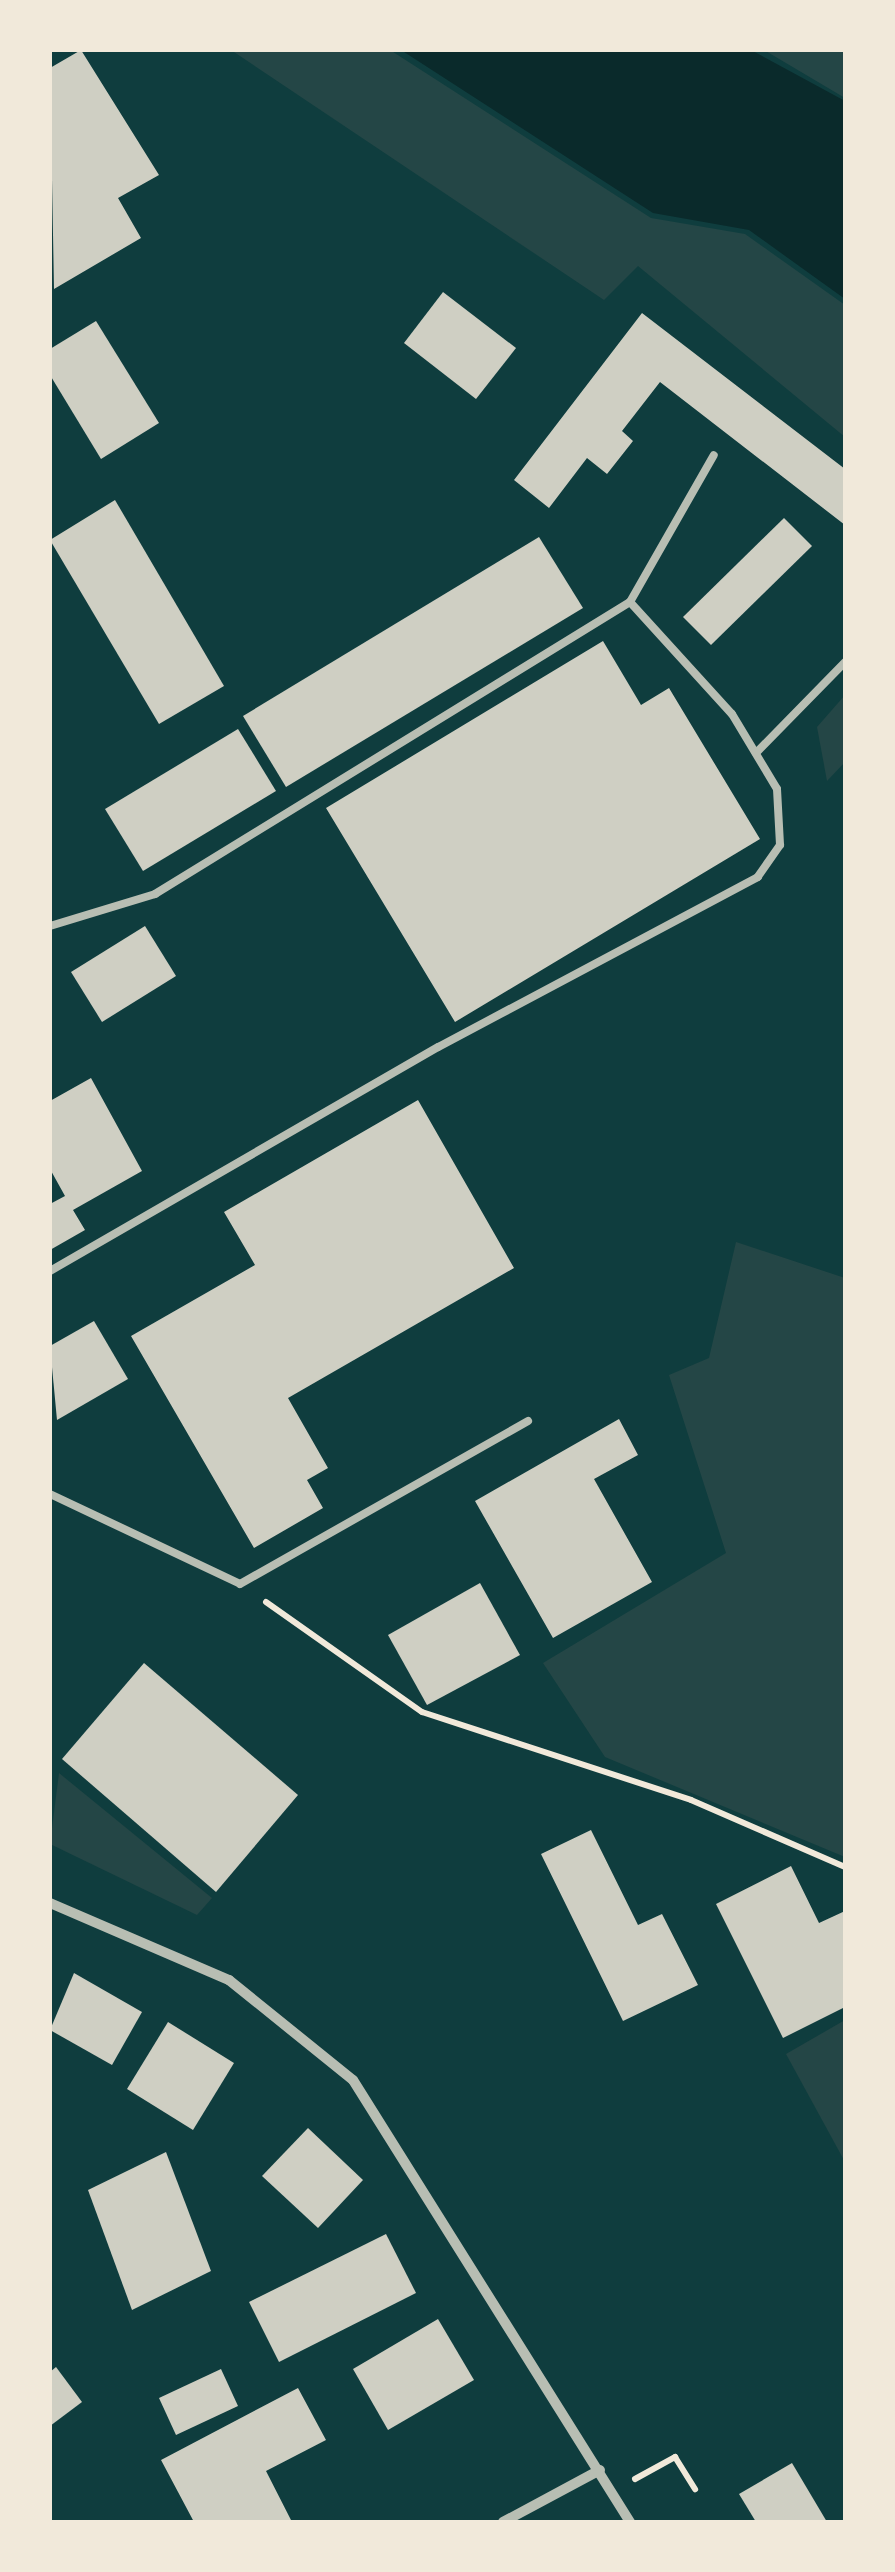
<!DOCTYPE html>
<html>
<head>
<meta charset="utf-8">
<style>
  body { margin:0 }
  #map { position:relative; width:895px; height:2572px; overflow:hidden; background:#0f3d3e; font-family:"Asap Condensed",sans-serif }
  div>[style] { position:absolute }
  .green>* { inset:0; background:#244646 }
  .water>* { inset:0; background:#0a2a2b }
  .building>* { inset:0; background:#cfcfc3 }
  .path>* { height:6px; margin:-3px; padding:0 3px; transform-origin:3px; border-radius:3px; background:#f1e9da }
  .service>* { height:8px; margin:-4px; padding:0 4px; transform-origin:4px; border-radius:4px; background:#b8beb3 }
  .minor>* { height:10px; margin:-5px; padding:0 5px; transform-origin:5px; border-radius:5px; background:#b8beb3 }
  span { translate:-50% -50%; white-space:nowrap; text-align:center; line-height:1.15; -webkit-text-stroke:9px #f1e9da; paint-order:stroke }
  .frame { position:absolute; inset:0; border:52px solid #f1e9da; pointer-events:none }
</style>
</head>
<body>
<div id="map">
  <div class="green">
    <div style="clip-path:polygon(231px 50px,390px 50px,651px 218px,745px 234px,845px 305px,845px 437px,638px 266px,604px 300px)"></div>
    <div style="clip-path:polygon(764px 50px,845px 50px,845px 98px)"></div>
    <div style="clip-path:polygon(845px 695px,845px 762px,827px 781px,817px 727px)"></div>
    <div style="clip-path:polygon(736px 1242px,845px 1278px,845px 1857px,605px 1757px,543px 1663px,726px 1553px,669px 1375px,709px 1358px)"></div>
    <div style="clip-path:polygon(59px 1773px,212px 1898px,197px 1915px,50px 1844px)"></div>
    <div style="clip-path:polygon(845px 2020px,845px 2162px,786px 2054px)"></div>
  </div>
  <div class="water">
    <div style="clip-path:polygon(401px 50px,751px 50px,845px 101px,845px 299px,749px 230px,653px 213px)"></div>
  </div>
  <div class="building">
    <div style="clip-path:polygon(81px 50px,159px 175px,118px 198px,141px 238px,54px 289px,50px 68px)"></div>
    <div style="clip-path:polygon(443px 292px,516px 348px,476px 399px,404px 343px)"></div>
    <div style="clip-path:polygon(642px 313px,845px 469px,845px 525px,660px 382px,622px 431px,633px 441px,607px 474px,587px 458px,549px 508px,514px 480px)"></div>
    <div style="clip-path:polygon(96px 321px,159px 423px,101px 459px,50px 375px,50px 349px)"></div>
    <div style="clip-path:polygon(115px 500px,224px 686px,159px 724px,50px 540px)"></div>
    <div style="clip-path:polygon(784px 518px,812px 546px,711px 645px,683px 617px)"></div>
    <div style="clip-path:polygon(539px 537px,583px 608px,286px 787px,243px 716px)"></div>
    <div style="clip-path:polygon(603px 641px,641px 705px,669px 688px,760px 839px,455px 1022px,326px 808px)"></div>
    <div style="clip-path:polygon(238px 729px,276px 791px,143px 871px,105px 809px)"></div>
    <div style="clip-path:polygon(145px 926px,176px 976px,102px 1022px,71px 972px)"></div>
    <div style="clip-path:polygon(91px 1078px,142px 1171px,73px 1210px,85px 1230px,50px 1250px,50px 1204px,65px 1196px,50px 1169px,50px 1101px)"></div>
    <div style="clip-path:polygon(418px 1100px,514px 1268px,288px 1398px,328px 1468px,307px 1480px,323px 1508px,254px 1548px,131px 1336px,255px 1265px,224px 1212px)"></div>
    <div style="clip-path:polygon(94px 1321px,128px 1379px,57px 1420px,50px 1346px)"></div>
    <div style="clip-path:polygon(619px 1419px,638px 1455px,594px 1479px,652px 1582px,553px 1638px,475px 1501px)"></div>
    <div style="clip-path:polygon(480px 1583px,520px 1655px,427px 1705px,388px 1635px)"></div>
    <div style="clip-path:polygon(144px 1663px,298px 1795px,216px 1892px,62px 1759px)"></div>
    <div style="clip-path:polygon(591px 1830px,638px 1925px,662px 1914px,698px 1985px,623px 2021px,541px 1854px)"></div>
    <div style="clip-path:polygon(791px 1866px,819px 1923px,845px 1911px,845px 2007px,783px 2038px,716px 1904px)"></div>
    <div style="clip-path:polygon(74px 1973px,142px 2012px,112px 2065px,50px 2030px)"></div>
    <div style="clip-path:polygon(168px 2022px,234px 2063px,193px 2130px,127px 2089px)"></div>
    <div style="clip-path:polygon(308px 2128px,363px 2180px,318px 2228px,262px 2176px)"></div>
    <div style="clip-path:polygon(166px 2152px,211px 2271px,132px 2310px,88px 2190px)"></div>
    <div style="clip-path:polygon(386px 2234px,416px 2293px,279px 2362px,249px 2302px)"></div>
    <div style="clip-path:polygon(438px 2319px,474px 2380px,388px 2430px,353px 2369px)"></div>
    <div style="clip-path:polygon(56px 2367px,82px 2402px,50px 2426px,50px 2372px)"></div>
    <div style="clip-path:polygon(221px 2369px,238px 2406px,176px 2435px,159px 2398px)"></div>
    <div style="clip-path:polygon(298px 2388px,326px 2440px,266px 2471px,292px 2522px,194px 2522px,161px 2460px)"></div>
    <div style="clip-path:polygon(792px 2463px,827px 2522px,756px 2522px,739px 2494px)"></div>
  </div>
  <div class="path">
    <div style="left:266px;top:1602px;width:191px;rotate:35.2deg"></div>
    <div style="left:422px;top:1712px;width:283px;rotate:18.1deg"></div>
    <div style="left:691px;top:1800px;width:168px;rotate:23.5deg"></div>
    <div style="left:635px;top:2479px;width:46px;rotate:-28.8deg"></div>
    <div style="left:675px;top:2457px;width:38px;rotate:58deg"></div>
  </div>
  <div class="service">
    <div style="left:630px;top:602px;width:169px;rotate:-60.3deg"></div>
    <div style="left:756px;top:753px;width:127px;rotate:-45.6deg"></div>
    <div style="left:50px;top:926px;width:110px;rotate:-16.9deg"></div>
    <div style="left:155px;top:894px;width:558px;rotate:-31.58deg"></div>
    <div style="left:630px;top:602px;width:151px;rotate:47.7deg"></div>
    <div style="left:732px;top:714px;width:87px;rotate:59deg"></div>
    <div style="left:777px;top:789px;width:56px;rotate:86.9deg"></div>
    <div style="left:780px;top:845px;width:39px;rotate:125deg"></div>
    <div style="left:758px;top:877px;width:362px;rotate:152deg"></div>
    <div style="left:438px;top:1047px;width:448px;rotate:150deg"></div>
    <div style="left:50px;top:1494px;width:210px;rotate:25.3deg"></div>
    <div style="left:240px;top:1584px;width:331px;rotate:-29.5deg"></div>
  </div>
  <div class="minor">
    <div style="left:50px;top:1903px;width:195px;rotate:23.3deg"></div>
    <div style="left:229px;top:1980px;width:159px;rotate:38.9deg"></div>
    <div style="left:353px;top:2080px;width:522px;rotate:57.92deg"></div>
    <div style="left:503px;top:2522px;width:110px;rotate:-28.2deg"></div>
  </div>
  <div class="frame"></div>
</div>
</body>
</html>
